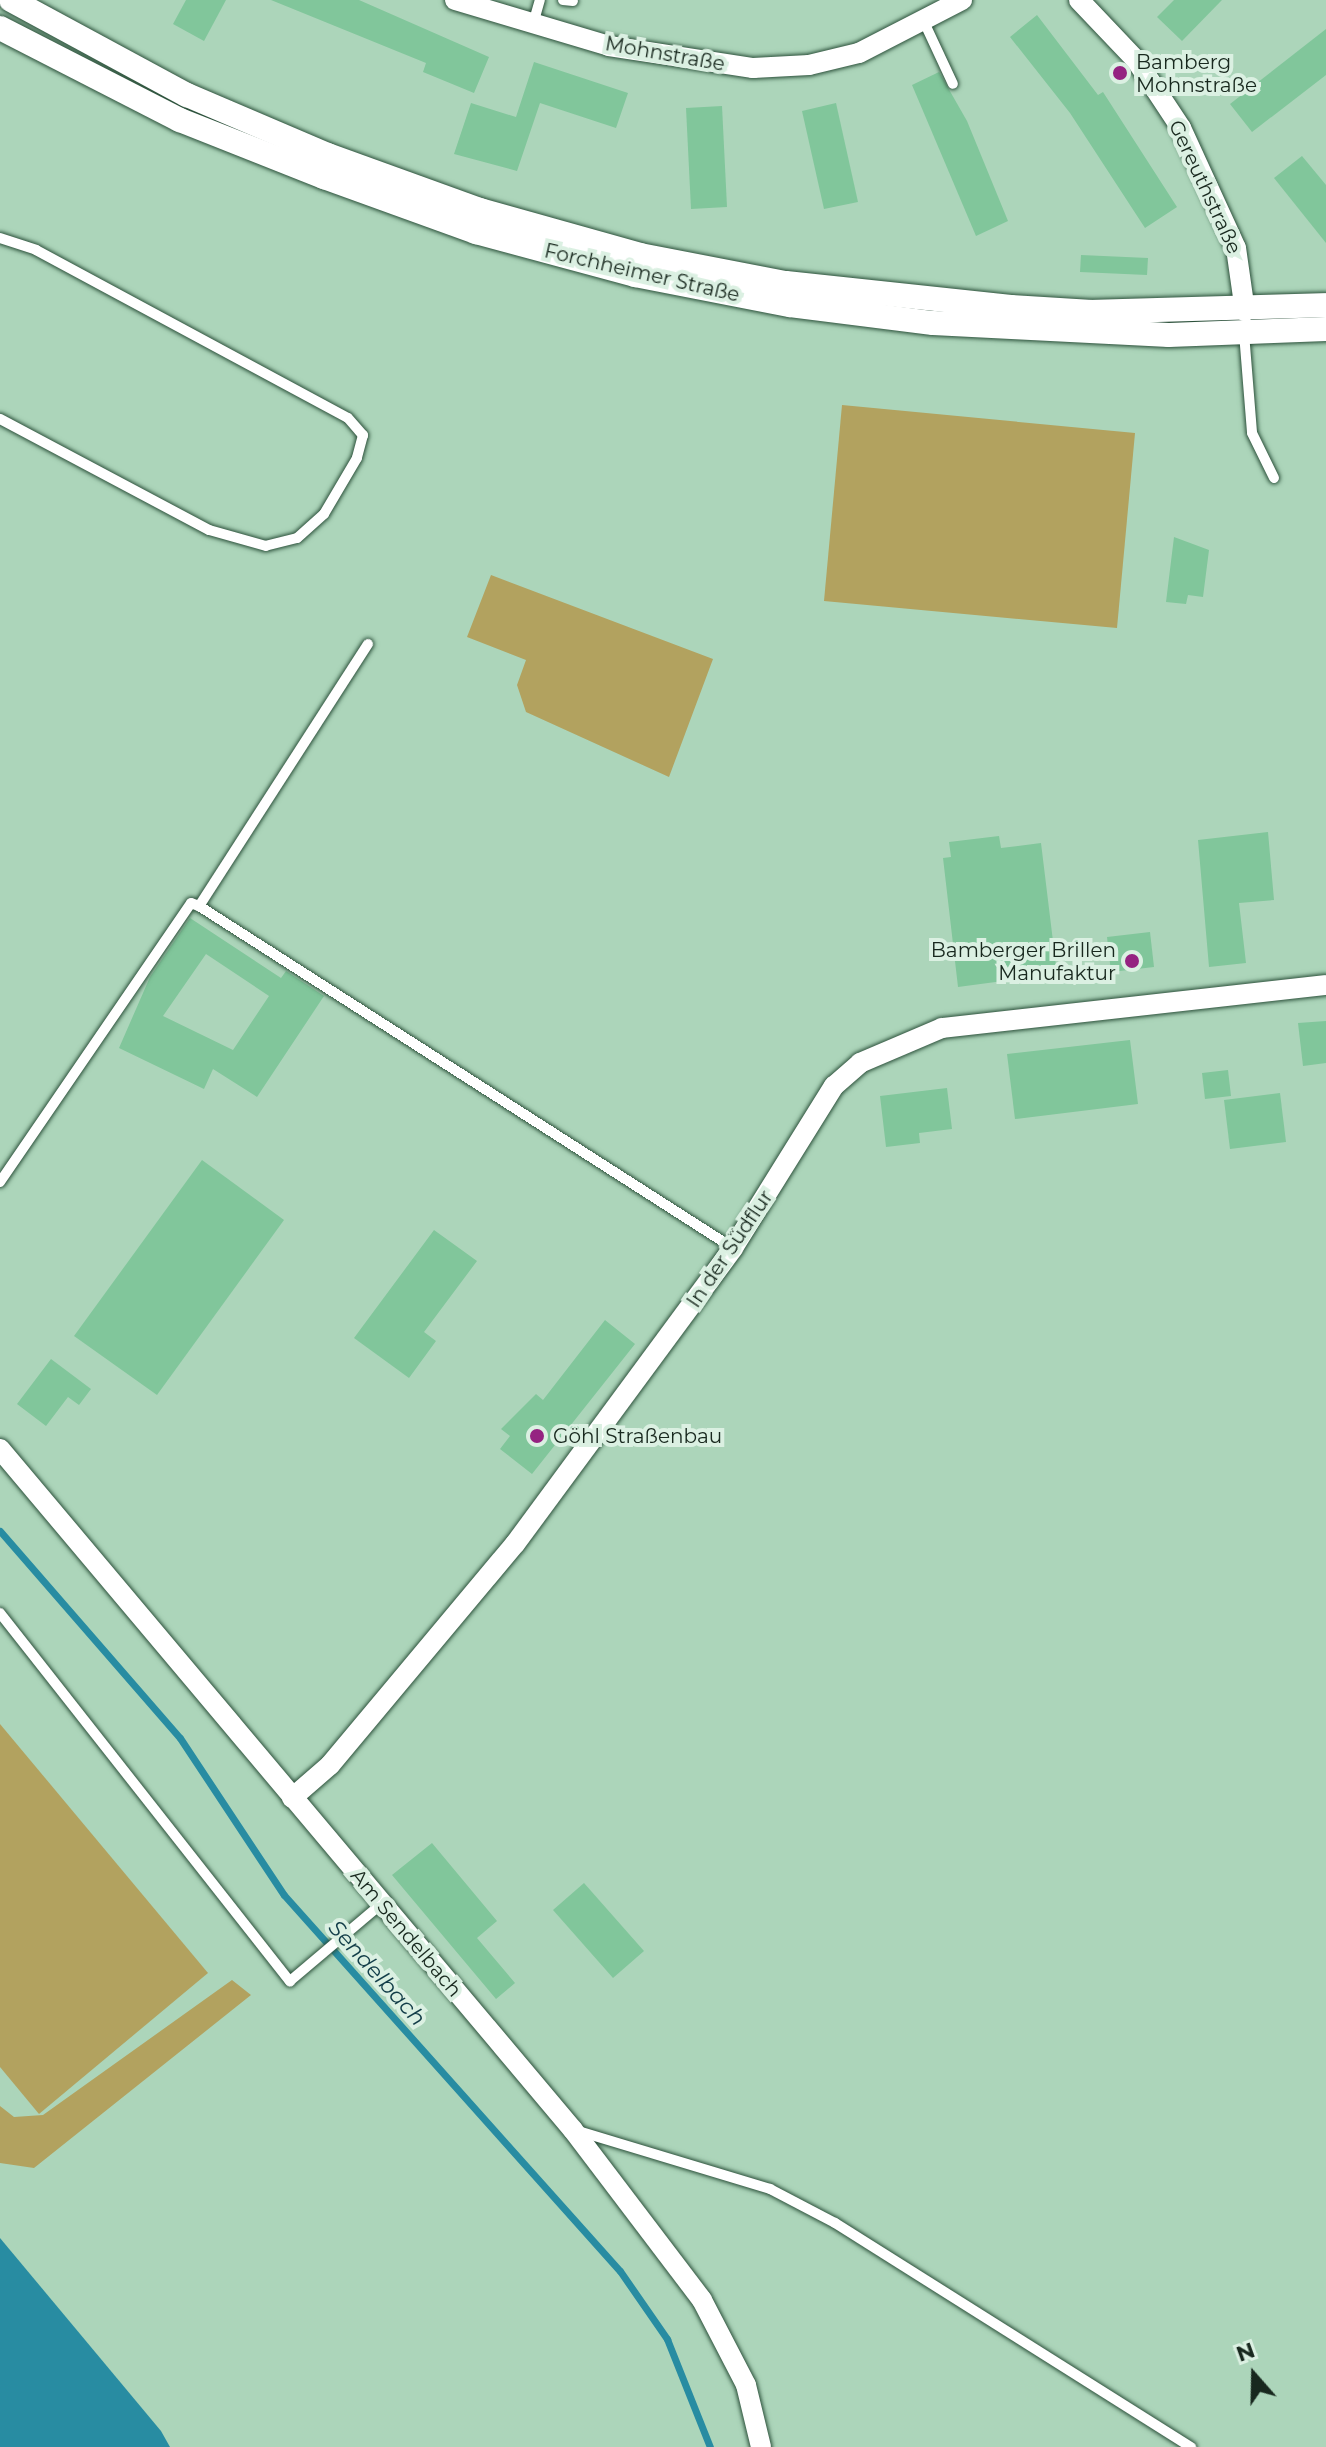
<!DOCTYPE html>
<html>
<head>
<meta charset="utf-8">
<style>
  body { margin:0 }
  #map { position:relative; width:1326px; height:2447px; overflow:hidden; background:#acd5ba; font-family:Montserrat,sans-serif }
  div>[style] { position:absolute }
  .green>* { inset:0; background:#b2a25f }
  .water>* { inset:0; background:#288ca2 }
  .stream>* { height:7px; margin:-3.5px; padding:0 3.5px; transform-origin:3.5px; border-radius:3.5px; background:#288ca2 }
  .building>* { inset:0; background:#81c69b }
  .roads { filter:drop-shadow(0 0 2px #2c513b) drop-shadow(0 0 2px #2c513b) }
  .service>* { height:10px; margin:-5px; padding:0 5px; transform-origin:5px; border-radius:5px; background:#fff }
  .minor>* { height:20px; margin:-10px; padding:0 10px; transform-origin:10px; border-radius:10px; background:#fff }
  .tertiary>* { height:24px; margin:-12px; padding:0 12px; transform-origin:12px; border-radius:12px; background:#fff }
  .dots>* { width:22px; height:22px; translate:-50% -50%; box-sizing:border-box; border:4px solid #dbf0e2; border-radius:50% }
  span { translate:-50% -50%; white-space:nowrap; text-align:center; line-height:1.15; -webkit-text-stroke:8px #dbf0e2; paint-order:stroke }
  .street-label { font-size:20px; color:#18281e }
  .poi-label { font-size:20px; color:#18281e }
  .left { translate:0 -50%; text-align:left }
  .right { translate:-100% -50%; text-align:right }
  .water-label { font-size:22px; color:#123d48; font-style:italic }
  .north { position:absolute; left:1214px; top:2335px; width:80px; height:80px; -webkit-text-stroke:6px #dbf0e2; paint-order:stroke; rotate:340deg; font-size:22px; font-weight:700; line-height:32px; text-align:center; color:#18281e }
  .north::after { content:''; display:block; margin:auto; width:28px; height:36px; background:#18281e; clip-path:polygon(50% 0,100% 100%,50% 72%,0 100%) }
</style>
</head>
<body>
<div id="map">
  <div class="green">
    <div style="clip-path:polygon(842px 405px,1135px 433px,1117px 628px,824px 601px)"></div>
    <div style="clip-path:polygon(491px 575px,713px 659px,669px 777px,526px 712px,517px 685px,526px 660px,467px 637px)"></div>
    <div style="clip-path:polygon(0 1724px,208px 1973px,39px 2114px,0 2067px)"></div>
    <div style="clip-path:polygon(232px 1980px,251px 1995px,34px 2168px,0 2163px,0 2106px,14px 2117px,43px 2115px)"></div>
  </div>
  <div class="water">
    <div style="clip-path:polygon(0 2238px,161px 2431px,170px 2447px,0 2447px)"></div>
  </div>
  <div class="stream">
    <div style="left:0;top:1531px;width:274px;rotate:49deg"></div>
    <div style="left:180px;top:1738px;width:188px;rotate:56.5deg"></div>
    <div style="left:284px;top:1895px;width:504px;rotate:48.22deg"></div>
    <div style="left:620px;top:2271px;width:83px;rotate:55.3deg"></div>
    <div style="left:667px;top:2339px;width:116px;rotate:68.3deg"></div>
  </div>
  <div class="building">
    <div style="clip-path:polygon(186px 0,226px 0,204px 41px,173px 24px)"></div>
    <div style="clip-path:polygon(271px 0,359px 0,489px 57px,474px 93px,423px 72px,426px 63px)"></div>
    <div style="clip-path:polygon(1174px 0,1222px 0,1182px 41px,1157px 17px)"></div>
    <div style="clip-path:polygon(1037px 15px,1098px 95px,1103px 92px,1177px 207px,1145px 228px,1070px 113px,1010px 37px)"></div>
    <div style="clip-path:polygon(1326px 29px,1326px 75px,1252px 132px,1230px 104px)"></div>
    <div style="clip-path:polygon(534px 62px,628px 93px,616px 128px,540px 103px,517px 171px,454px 154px,471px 103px,516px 117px)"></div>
    <div style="clip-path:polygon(939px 72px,967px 121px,1008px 221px,976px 236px,912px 85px)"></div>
    <div style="clip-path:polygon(836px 103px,858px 202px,824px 209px,802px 111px)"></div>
    <div style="clip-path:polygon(722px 106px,727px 207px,691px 209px,686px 108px)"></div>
    <div style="clip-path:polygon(1302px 156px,1326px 185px,1326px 243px,1274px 178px)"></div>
    <div style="clip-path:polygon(1081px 255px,1148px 258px,1147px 275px,1080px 272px)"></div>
    <div style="clip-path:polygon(1174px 537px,1209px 550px,1203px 597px,1188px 595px,1186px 604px,1166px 602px)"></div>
    <div style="clip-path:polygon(1268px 832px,1274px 900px,1239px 903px,1246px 963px,1209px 967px,1198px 840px)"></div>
    <div style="clip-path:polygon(999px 836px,1001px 848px,1041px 843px,1057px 974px,958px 987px,943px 858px,951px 857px,949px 842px)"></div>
    <div style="clip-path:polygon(evenodd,190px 918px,281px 978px,286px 971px,324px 996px,257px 1097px,213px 1069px,204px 1089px,119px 1048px,150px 977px,190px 918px,206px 954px,269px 996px,233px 1050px,163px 1016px,206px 954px)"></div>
    <div style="clip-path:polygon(1150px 932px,1154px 967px,1111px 972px,1107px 937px)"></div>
    <div style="clip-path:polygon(1326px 1021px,1326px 1063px,1303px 1066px,1298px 1023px)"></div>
    <div style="clip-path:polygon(1130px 1040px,1138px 1104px,1015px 1119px,1007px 1054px)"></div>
    <div style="clip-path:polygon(1228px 1070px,1231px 1096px,1205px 1099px,1202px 1073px)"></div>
    <div style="clip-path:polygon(947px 1088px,952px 1129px,919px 1133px,920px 1143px,886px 1147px,880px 1096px)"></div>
    <div style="clip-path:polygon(1280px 1093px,1286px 1142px,1230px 1149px,1224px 1100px)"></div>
    <div style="clip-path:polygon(202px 1160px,284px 1220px,157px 1395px,74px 1336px)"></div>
    <div style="clip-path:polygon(434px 1230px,477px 1261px,424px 1332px,436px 1341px,409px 1378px,354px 1338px)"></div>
    <div style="clip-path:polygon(605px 1320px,635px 1344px,532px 1474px,500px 1449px,510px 1436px,501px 1429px,536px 1394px,543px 1400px)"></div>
    <div style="clip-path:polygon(51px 1359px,91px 1389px,79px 1405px,68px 1397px,46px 1426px,17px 1404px)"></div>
    <div style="clip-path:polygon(432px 1843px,497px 1921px,477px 1938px,515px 1983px,496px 1999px,392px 1875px)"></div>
    <div style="clip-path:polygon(584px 1883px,644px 1951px,613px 1978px,553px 1910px)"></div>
  </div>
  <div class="roads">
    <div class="service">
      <div style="left:563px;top:0;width:10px;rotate:6deg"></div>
      <div style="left:533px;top:24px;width:25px;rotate:-74deg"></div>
      <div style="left:925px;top:24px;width:66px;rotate:65deg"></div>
      <div style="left:0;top:238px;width:38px;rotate:18deg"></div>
      <div style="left:36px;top:250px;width:354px;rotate:28.3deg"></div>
      <div style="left:348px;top:418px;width:23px;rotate:49deg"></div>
      <div style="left:363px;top:435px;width:24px;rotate:105deg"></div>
      <div style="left:357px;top:458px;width:65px;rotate:120.5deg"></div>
      <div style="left:324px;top:514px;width:36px;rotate:138deg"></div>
      <div style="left:297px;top:538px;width:32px;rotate:166deg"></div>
      <div style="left:266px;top:546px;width:59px;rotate:-164.3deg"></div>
      <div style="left:209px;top:530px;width:237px;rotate:-152deg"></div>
      <div style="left:1244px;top:333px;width:100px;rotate:85.4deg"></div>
      <div style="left:1252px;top:433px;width:50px;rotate:63.9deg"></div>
      <div style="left:368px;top:644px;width:312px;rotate:122.8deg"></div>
      <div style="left:199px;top:906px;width:634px;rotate:32.64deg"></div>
      <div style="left:0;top:1182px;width:338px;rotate:-55.6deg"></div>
      <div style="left:191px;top:903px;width:9px;rotate:21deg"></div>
      <div style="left:0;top:1613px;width:469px;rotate:51.8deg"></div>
      <div style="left:290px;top:1981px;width:119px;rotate:-40.2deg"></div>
      <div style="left:578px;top:2131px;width:201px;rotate:16.8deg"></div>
      <div style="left:770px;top:2189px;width:73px;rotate:27.6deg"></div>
      <div style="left:835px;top:2223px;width:421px;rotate:32.2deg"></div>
    </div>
    <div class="minor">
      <div style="left:455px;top:0;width:161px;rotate:16.6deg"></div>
      <div style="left:609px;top:46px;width:146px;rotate:8.7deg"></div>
      <div style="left:753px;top:68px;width:56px;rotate:-3.1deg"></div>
      <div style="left:809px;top:65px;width:51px;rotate:-13.5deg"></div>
      <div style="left:859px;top:53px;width:116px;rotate:-27.2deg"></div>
      <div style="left:1079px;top:0;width:83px;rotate:46.5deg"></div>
      <div style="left:1136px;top:60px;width:82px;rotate:56.5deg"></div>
      <div style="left:1181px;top:128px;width:132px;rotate:65.4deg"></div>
      <div style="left:1236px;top:248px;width:64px;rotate:81.9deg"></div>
      <div style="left:0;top:1449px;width:890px;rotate:49.92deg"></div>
      <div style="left:573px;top:2130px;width:213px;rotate:52.8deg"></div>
      <div style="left:702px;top:2300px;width:96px;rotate:62.6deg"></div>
      <div style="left:746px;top:2385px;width:64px;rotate:76.4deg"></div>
      <div style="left:292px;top:1798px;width:50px;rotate:-41deg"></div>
      <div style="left:330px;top:1765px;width:288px;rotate:-50.1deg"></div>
      <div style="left:515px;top:1544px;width:368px;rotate:-53.6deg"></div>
      <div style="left:733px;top:1248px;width:191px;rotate:-58.1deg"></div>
      <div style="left:834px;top:1086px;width:35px;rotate:-41deg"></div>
      <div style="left:860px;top:1063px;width:89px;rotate:-23.1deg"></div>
      <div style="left:942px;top:1028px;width:386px;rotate:-6.4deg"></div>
    </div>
    <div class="tertiary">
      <div style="left:11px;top:0;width:200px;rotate:28.4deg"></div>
      <div style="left:187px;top:95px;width:153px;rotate:23.1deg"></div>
      <div style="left:328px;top:155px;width:162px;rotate:19.9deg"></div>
      <div style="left:480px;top:210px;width:166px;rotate:15.7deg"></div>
      <div style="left:640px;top:255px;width:149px;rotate:10.9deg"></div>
      <div style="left:786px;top:283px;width:226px;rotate:6.1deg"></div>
      <div style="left:1011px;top:307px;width:81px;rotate:3.5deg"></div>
      <div style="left:1092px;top:312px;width:234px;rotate:-1.7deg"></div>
      <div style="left:0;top:28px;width:202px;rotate:27.1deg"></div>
      <div style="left:180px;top:120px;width:155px;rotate:21.6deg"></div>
      <div style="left:324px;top:177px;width:162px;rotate:19.9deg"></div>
      <div style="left:476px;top:232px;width:165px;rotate:15.1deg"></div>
      <div style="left:635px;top:275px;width:158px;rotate:11deg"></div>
      <div style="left:790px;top:305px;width:144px;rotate:7.2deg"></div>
      <div style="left:933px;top:323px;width:236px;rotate:2.9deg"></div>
      <div style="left:1169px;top:335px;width:157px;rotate:-2.2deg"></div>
    </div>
  </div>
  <div class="dots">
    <div style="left:1120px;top:73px;background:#952381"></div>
    <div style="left:1132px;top:961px;background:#952381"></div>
    <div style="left:537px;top:1436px;background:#952381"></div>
  </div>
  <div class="street-label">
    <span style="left:665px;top:54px;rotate:10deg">Mohnstraße</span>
    <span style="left:1205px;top:187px;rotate:65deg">Gereuthstraße</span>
    <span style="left:642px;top:273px;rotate:13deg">Forchheimer Straße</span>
    <span style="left:730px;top:1249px;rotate:-56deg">In der Südflur</span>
    <span style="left:406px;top:1933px;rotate:50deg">Am Sendelbach</span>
  </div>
  <div class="poi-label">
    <span class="left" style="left:1136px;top:74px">Bamberg<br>Mohnstraße</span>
    <span class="right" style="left:1116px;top:962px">Bamberger Brillen<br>Manufaktur</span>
    <span class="left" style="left:553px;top:1436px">Göhl Straßenbau</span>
  </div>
  <div class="water-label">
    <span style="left:377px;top:1973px;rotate:48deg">Sendelbach</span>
  </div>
  <div class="north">N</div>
</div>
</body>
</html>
